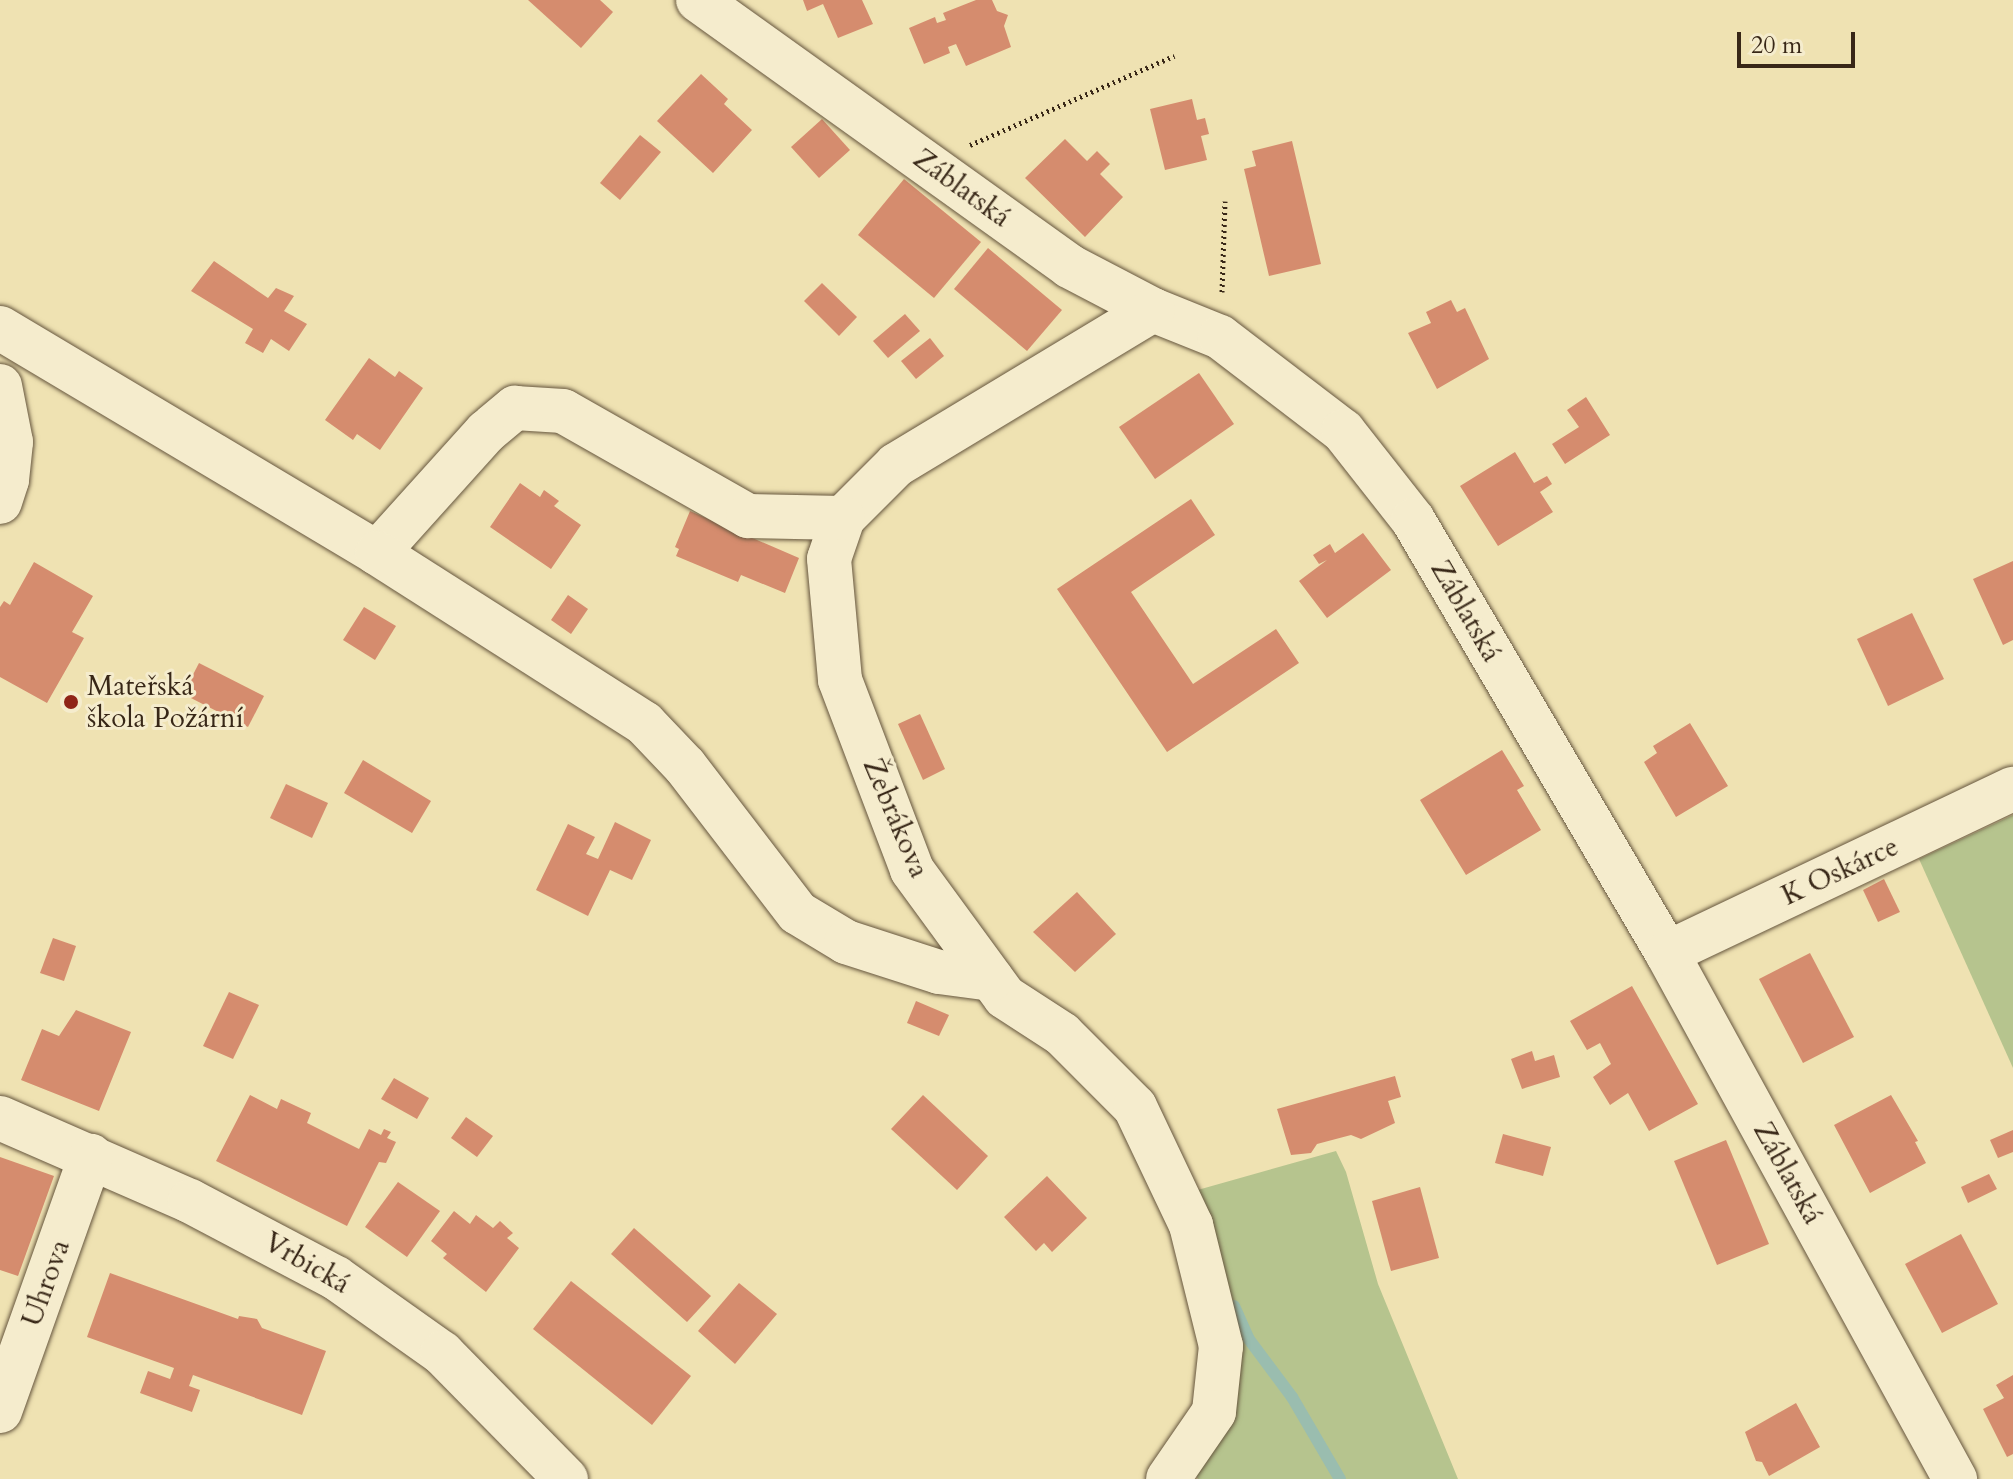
<!DOCTYPE html>
<html>
<head>
<meta charset="utf-8">
<style>
  body { margin:0 }
  #map { position:relative; width:2013px; height:1479px; overflow:hidden; background:#efe2b2; font-family:Cardo,serif }
  div>[style] { position:absolute }
  .green>* { inset:0; background:#b6c48e }
  .stream>* { height:12px; margin:-6px; padding:0 6px; transform-origin:6px; border-radius:6px; background:#9abdaf }
  .building>* { inset:0; background:#d58c6e }
  .path>* { height:5px; margin-top:-2.5px; transform-origin:0; background:repeating-linear-gradient(90deg,#382717 0 2px,transparent 0 6px) }
  .roads { filter:drop-shadow(0 0 2px #66563e) drop-shadow(0 0 2px #66563e) }
  .minor>* { height:44px; margin:-22px; padding:0 22px; transform-origin:22px; border-radius:22px; background:#f5eccd }
  .dots>* { width:22px; height:22px; translate:-50% -50%; box-sizing:border-box; border:4px solid #f5eccd; border-radius:50% }
  span { translate:-50% -50%; white-space:nowrap; text-align:center; line-height:1.15; -webkit-text-stroke:6px #f5eccd; paint-order:stroke }
  .street-label { font-size:28px; color:#382717 }
  .poi-label { font-size:28px; color:#382717 }
  .left { translate:0 -50%; text-align:left }
  .scale { position:absolute; left:1737px; top:32px; width:118px; height:36px; box-sizing:border-box; border:4px solid #382717; border-top:0; padding-left:10px; font-size:24px; line-height:28px; white-space:nowrap; color:#382717; -webkit-text-stroke:6px #f5eccd; paint-order:stroke }
</style>
</head>
<body>
<div id="map">
  <div class="green">
    <div style="clip-path:polygon(2013px 815px,2013px 1068px,1919px 859px)"></div>
    <div style="clip-path:polygon(1336px 1151px,1346px 1172px,1378px 1284px,1458px 1479px,1198px 1479px,1194px 1473px,1220px 1420px,1187px 1193px)"></div>
  </div>
  <div class="stream">
    <div style="left:1234px;top:1306px;width:35px;rotate:66deg"></div>
    <div style="left:1248px;top:1338px;width:74px;rotate:53.3deg"></div>
    <div style="left:1292px;top:1397px;width:95px;rotate:59.7deg"></div>
  </div>
  <div class="building">
    <div style="clip-path:polygon(528px 0,600px 0,613px 12px,581px 48px)"></div>
    <div style="clip-path:polygon(803px 0,862px 0,873px 24px,838px 38px,823px 4px,807px 11px)"></div>
    <div style="clip-path:polygon(976px 0,992px 0,997px 11px,1008px 15px,1004px 26px,1011px 47px,966px 66px,956px 44px,948px 47px,950px 53px,924px 64px,909px 28px,935px 17px,937px 23px,946px 20px,943px 13px)"></div>
    <div style="clip-path:polygon(701px 74px,728px 99px,724px 104px,752px 130px,713px 173px,657px 121px)"></div>
    <div style="clip-path:polygon(1192px 99px,1197px 120px,1205px 118px,1209px 134px,1201px 136px,1207px 160px,1165px 170px,1150px 109px)"></div>
    <div style="clip-path:polygon(822px 119px,850px 150px,819px 178px,791px 147px)"></div>
    <div style="clip-path:polygon(640px 135px,661px 152px,620px 200px,600px 183px)"></div>
    <div style="clip-path:polygon(1065px 139px,1087px 161px,1097px 151px,1110px 164px,1100px 174px,1123px 197px,1085px 237px,1025px 178px)"></div>
    <div style="clip-path:polygon(1292px 141px,1321px 264px,1269px 276px,1244px 169px,1256px 166px,1252px 151px)"></div>
    <div style="clip-path:polygon(904px 179px,981px 242px,934px 298px,858px 235px)"></div>
    <div style="clip-path:polygon(988px 248px,1062px 310px,1027px 351px,954px 289px)"></div>
    <div style="clip-path:polygon(214px 261px,268px 298px,276px 288px,294px 296px,284px 311px,307px 324px,289px 351px,271px 339px,263px 353px,245px 343px,253px 329px,191px 291px)"></div>
    <div style="clip-path:polygon(822px 283px,857px 317px,839px 336px,804px 301px)"></div>
    <div style="clip-path:polygon(1451px 300px,1457px 312px,1465px 308px,1489px 359px,1437px 389px,1408px 333px,1431px 323px,1426px 312px)"></div>
    <div style="clip-path:polygon(905px 314px,920px 331px,888px 358px,873px 341px)"></div>
    <div style="clip-path:polygon(930px 338px,944px 356px,916px 379px,901px 361px)"></div>
    <div style="clip-path:polygon(369px 358px,395px 377px,399px 371px,423px 388px,380px 450px,357px 434px,353px 440px,325px 420px)"></div>
    <div style="clip-path:polygon(1199px 373px,1234px 424px,1155px 479px,1119px 427px)"></div>
    <div style="clip-path:polygon(1586px 397px,1610px 435px,1565px 464px,1552px 444px,1579px 427px,1567px 410px)"></div>
    <div style="clip-path:polygon(1515px 452px,1534px 483px,1547px 476px,1552px 484px,1540px 492px,1553px 512px,1498px 546px,1460px 486px)"></div>
    <div style="clip-path:polygon(520px 483px,540px 497px,544px 490px,559px 501px,554px 506px,581px 525px,551px 569px,490px 527px)"></div>
    <div style="clip-path:polygon(1191px 499px,1215px 535px,1131px 592px,1193px 684px,1276px 629px,1299px 663px,1167px 752px,1057px 589px)"></div>
    <div style="clip-path:polygon(690px 511px,799px 558px,785px 593px,741px 575px,738px 582px,676px 556px,679px 549px,675px 547px)"></div>
    <div style="clip-path:polygon(1363px 533px,1391px 570px,1327px 618px,1299px 581px,1327px 560px,1319px 564px,1313px 555px,1330px 544px,1335px 553px)"></div>
    <div style="clip-path:polygon(2013px 561px,2013px 640px,2003px 645px,1973px 579px)"></div>
    <div style="clip-path:polygon(34px 562px,93px 596px,72px 632px,84px 638px,47px 703px,0 677px,0 607px,4px 601px,10px 605px)"></div>
    <div style="clip-path:polygon(568px 595px,588px 609px,571px 634px,551px 620px)"></div>
    <div style="clip-path:polygon(364px 607px,396px 626px,375px 660px,343px 640px)"></div>
    <div style="clip-path:polygon(1912px 613px,1944px 679px,1888px 706px,1857px 639px)"></div>
    <div style="clip-path:polygon(199px 663px,264px 696px,248px 727px,183px 694px)"></div>
    <div style="clip-path:polygon(920px 714px,945px 769px,923px 780px,898px 724px)"></div>
    <div style="clip-path:polygon(1690px 723px,1728px 786px,1676px 817px,1644px 762px,1657px 753px,1653px 746px)"></div>
    <div style="clip-path:polygon(1502px 750px,1524px 786px,1517px 790px,1541px 830px,1466px 875px,1420px 800px)"></div>
    <div style="clip-path:polygon(363px 760px,431px 801px,412px 833px,344px 793px)"></div>
    <div style="clip-path:polygon(286px 784px,328px 803px,312px 838px,270px 818px)"></div>
    <div style="clip-path:polygon(615px 822px,651px 840px,632px 880px,610px 870px,588px 916px,536px 890px,568px 824px,595px 837px,586px 854px,598px 859px)"></div>
    <div style="clip-path:polygon(1884px 879px,1900px 912px,1878px 922px,1863px 890px)"></div>
    <div style="clip-path:polygon(1077px 892px,1116px 934px,1075px 972px,1033px 932px)"></div>
    <div style="clip-path:polygon(53px 938px,76px 946px,64px 981px,40px 973px)"></div>
    <div style="clip-path:polygon(1810px 953px,1854px 1037px,1803px 1063px,1759px 979px)"></div>
    <div style="clip-path:polygon(1632px 986px,1698px 1104px,1649px 1131px,1628px 1093px,1610px 1105px,1593px 1077px,1611px 1064px,1600px 1043px,1587px 1050px,1570px 1021px)"></div>
    <div style="clip-path:polygon(229px 992px,259px 1005px,233px 1059px,203px 1046px)"></div>
    <div style="clip-path:polygon(916px 1001px,949px 1015px,939px 1036px,907px 1023px)"></div>
    <div style="clip-path:polygon(76px 1010px,131px 1032px,99px 1111px,21px 1080px,42px 1029px,59px 1036px)"></div>
    <div style="clip-path:polygon(1532px 1051px,1535px 1061px,1554px 1055px,1560px 1077px,1522px 1089px,1511px 1059px)"></div>
    <div style="clip-path:polygon(1395px 1076px,1401px 1097px,1388px 1101px,1395px 1123px,1361px 1139px,1351px 1135px,1317px 1144px,1311px 1153px,1291px 1155px,1277px 1109px)"></div>
    <div style="clip-path:polygon(394px 1078px,429px 1098px,417px 1119px,381px 1099px)"></div>
    <div style="clip-path:polygon(250px 1095px,277px 1109px,281px 1099px,311px 1113px,307px 1123px,359px 1149px,369px 1129px,381px 1135px,384px 1129px,391px 1132px,387px 1138px,396px 1142px,386px 1163px,379px 1162px,347px 1226px,216px 1161px)"></div>
    <div style="clip-path:polygon(923px 1095px,988px 1156px,957px 1190px,891px 1129px)"></div>
    <div style="clip-path:polygon(1891px 1095px,1918px 1141px,1915px 1142px,1926px 1163px,1870px 1193px,1834px 1125px)"></div>
    <div style="clip-path:polygon(466px 1117px,493px 1136px,477px 1157px,451px 1138px)"></div>
    <div style="clip-path:polygon(2013px 1130px,2013px 1152px,1998px 1158px,1990px 1140px)"></div>
    <div style="clip-path:polygon(1503px 1134px,1551px 1147px,1543px 1176px,1495px 1163px)"></div>
    <div style="clip-path:polygon(1726px 1140px,1769px 1244px,1717px 1265px,1674px 1161px)"></div>
    <div style="clip-path:polygon(0 1157px,54px 1176px,18px 1276px,0 1270px)"></div>
    <div style="clip-path:polygon(1989px 1174px,1997px 1189px,1968px 1203px,1961px 1187px)"></div>
    <div style="clip-path:polygon(1047px 1176px,1087px 1218px,1052px 1252px,1044px 1243px,1036px 1251px,1004px 1217px)"></div>
    <div style="clip-path:polygon(398px 1182px,440px 1211px,407px 1257px,365px 1227px)"></div>
    <div style="clip-path:polygon(1420px 1187px,1439px 1258px,1391px 1271px,1372px 1201px)"></div>
    <div style="clip-path:polygon(454px 1211px,470px 1224px,476px 1215px,493px 1228px,500px 1221px,513px 1233px,507px 1238px,519px 1248px,486px 1292px,443px 1258px,447px 1254px,431px 1241px)"></div>
    <div style="clip-path:polygon(634px 1228px,711px 1296px,687px 1322px,611px 1254px)"></div>
    <div style="clip-path:polygon(1961px 1234px,1998px 1304px,1942px 1333px,1905px 1264px)"></div>
    <div style="clip-path:polygon(110px 1273px,238px 1319px,239px 1316px,257px 1319px,262px 1328px,326px 1351px,302px 1415px,193px 1375px,189px 1386px,200px 1390px,192px 1412px,140px 1393px,148px 1371px,170px 1379px,174px 1368px,87px 1337px)"></div>
    <div style="clip-path:polygon(571px 1281px,691px 1376px,652px 1425px,533px 1329px)"></div>
    <div style="clip-path:polygon(739px 1283px,777px 1314px,735px 1364px,698px 1331px)"></div>
    <div style="clip-path:polygon(2013px 1375px,2013px 1454px,2007px 1457px,1983px 1409px,2004px 1398px,1996px 1385px)"></div>
    <div style="clip-path:polygon(1796px 1403px,1820px 1447px,1769px 1476px,1762px 1462px,1756px 1461px,1745px 1432px)"></div>
  </div>
  <div class="path">
    <div style="left:970px;top:145px;width:223px;rotate:-23.6deg"></div>
    <div style="left:1222px;top:292px;width:91px;rotate:-88.1deg"></div>
  </div>
  <div class="roads">
    <div class="minor">
      <div style="left:698px;top:0;width:457px;rotate:35.6deg"></div>
      <div style="left:1069px;top:266px;width:95px;rotate:27.6deg"></div>
      <div style="left:1153px;top:310px;width:72px;rotate:21.9deg"></div>
      <div style="left:1220px;top:337px;width:155px;rotate:37.4deg"></div>
      <div style="left:1343px;top:431px;width:113px;rotate:51.8deg"></div>
      <div style="left:1413px;top:520px;width:502px;rotate:59.6deg"></div>
      <div style="left:1667px;top:953px;width:600px;rotate:61.3deg"></div>
      <div style="left:1153px;top:310px;width:300px;rotate:148.9deg"></div>
      <div style="left:896px;top:465px;width:75px;rotate:135deg"></div>
      <div style="left:843px;top:518px;width:43px;rotate:108.9deg"></div>
      <div style="left:829px;top:559px;width:121px;rotate:84.8deg"></div>
      <div style="left:840px;top:680px;width:203px;rotate:69.2deg"></div>
      <div style="left:912px;top:870px;width:157px;rotate:53.8deg"></div>
      <div style="left:1005px;top:997px;width:68px;rotate:33deg"></div>
      <div style="left:1062px;top:1034px;width:103px;rotate:45deg"></div>
      <div style="left:1135px;top:1107px;width:131px;rotate:64.6deg"></div>
      <div style="left:1191px;top:1225px;width:125px;rotate:76.1deg"></div>
      <div style="left:1221px;top:1346px;width:66px;rotate:96.1deg"></div>
      <div style="left:1214px;top:1412px;width:81px;rotate:124.5deg"></div>
      <div style="left:0;top:328px;width:439px;rotate:30.8deg"></div>
      <div style="left:377px;top:553px;width:163px;rotate:-48deg"></div>
      <div style="left:486px;top:432px;width:38px;rotate:-40deg"></div>
      <div style="left:515px;top:408px;width:48px;rotate:3.6deg"></div>
      <div style="left:563px;top:411px;width:213px;rotate:29.6deg"></div>
      <div style="left:748px;top:516px;width:95px;rotate:1.2deg"></div>
      <div style="left:0;top:386px;width:57px;rotate:78.9deg"></div>
      <div style="left:11px;top:442px;width:38px;rotate:96deg"></div>
      <div style="left:7px;top:480px;width:23px;rotate:108deg"></div>
      <div style="left:377px;top:553px;width:317px;rotate:32.5deg"></div>
      <div style="left:644px;top:723px;width:59px;rotate:46.4deg"></div>
      <div style="left:685px;top:766px;width:185px;rotate:52.5deg"></div>
      <div style="left:798px;top:913px;width:56px;rotate:31.1deg"></div>
      <div style="left:846px;top:942px;width:98px;rotate:17.9deg"></div>
      <div style="left:939px;top:972px;width:53px;rotate:7.5deg"></div>
      <div style="left:1667px;top:953px;width:383px;rotate:-25.4deg"></div>
      <div style="left:0;top:1118px;width:207px;rotate:23.6deg"></div>
      <div style="left:190px;top:1201px;width:165px;rotate:27.8deg"></div>
      <div style="left:336px;top:1278px;width:130px;rotate:35.3deg"></div>
      <div style="left:442px;top:1353px;width:177px;rotate:45.5deg"></div>
      <div style="left:0;top:1411px;width:271px;rotate:-70.4deg"></div>
    </div>
  </div>
  <div class="dots">
    <div style="left:71px;top:702px;background:#8f2418"></div>
  </div>
  <div class="street-label">
    <span style="left:962px;top:188px;rotate:36deg">Záblatská</span>
    <span style="left:1466px;top:611px;rotate:60deg">Záblatská</span>
    <span style="left:896px;top:818px;rotate:67deg">Žebrákova</span>
    <span style="left:1840px;top:871px;rotate:-25deg">K Oskárce</span>
    <span style="left:1788px;top:1173px;rotate:61deg">Záblatská</span>
    <span style="left:307px;top:1263px;rotate:30deg">Vrbická</span>
    <span style="left:46px;top:1283px;rotate:-70deg">Uhrova</span>
  </div>
  <div class="poi-label">
    <span class="left" style="left:87px;top:702px">Mateřská<br>škola Požární</span>
  </div>
  <div class="scale">20 m</div>
</div>
</body>
</html>
